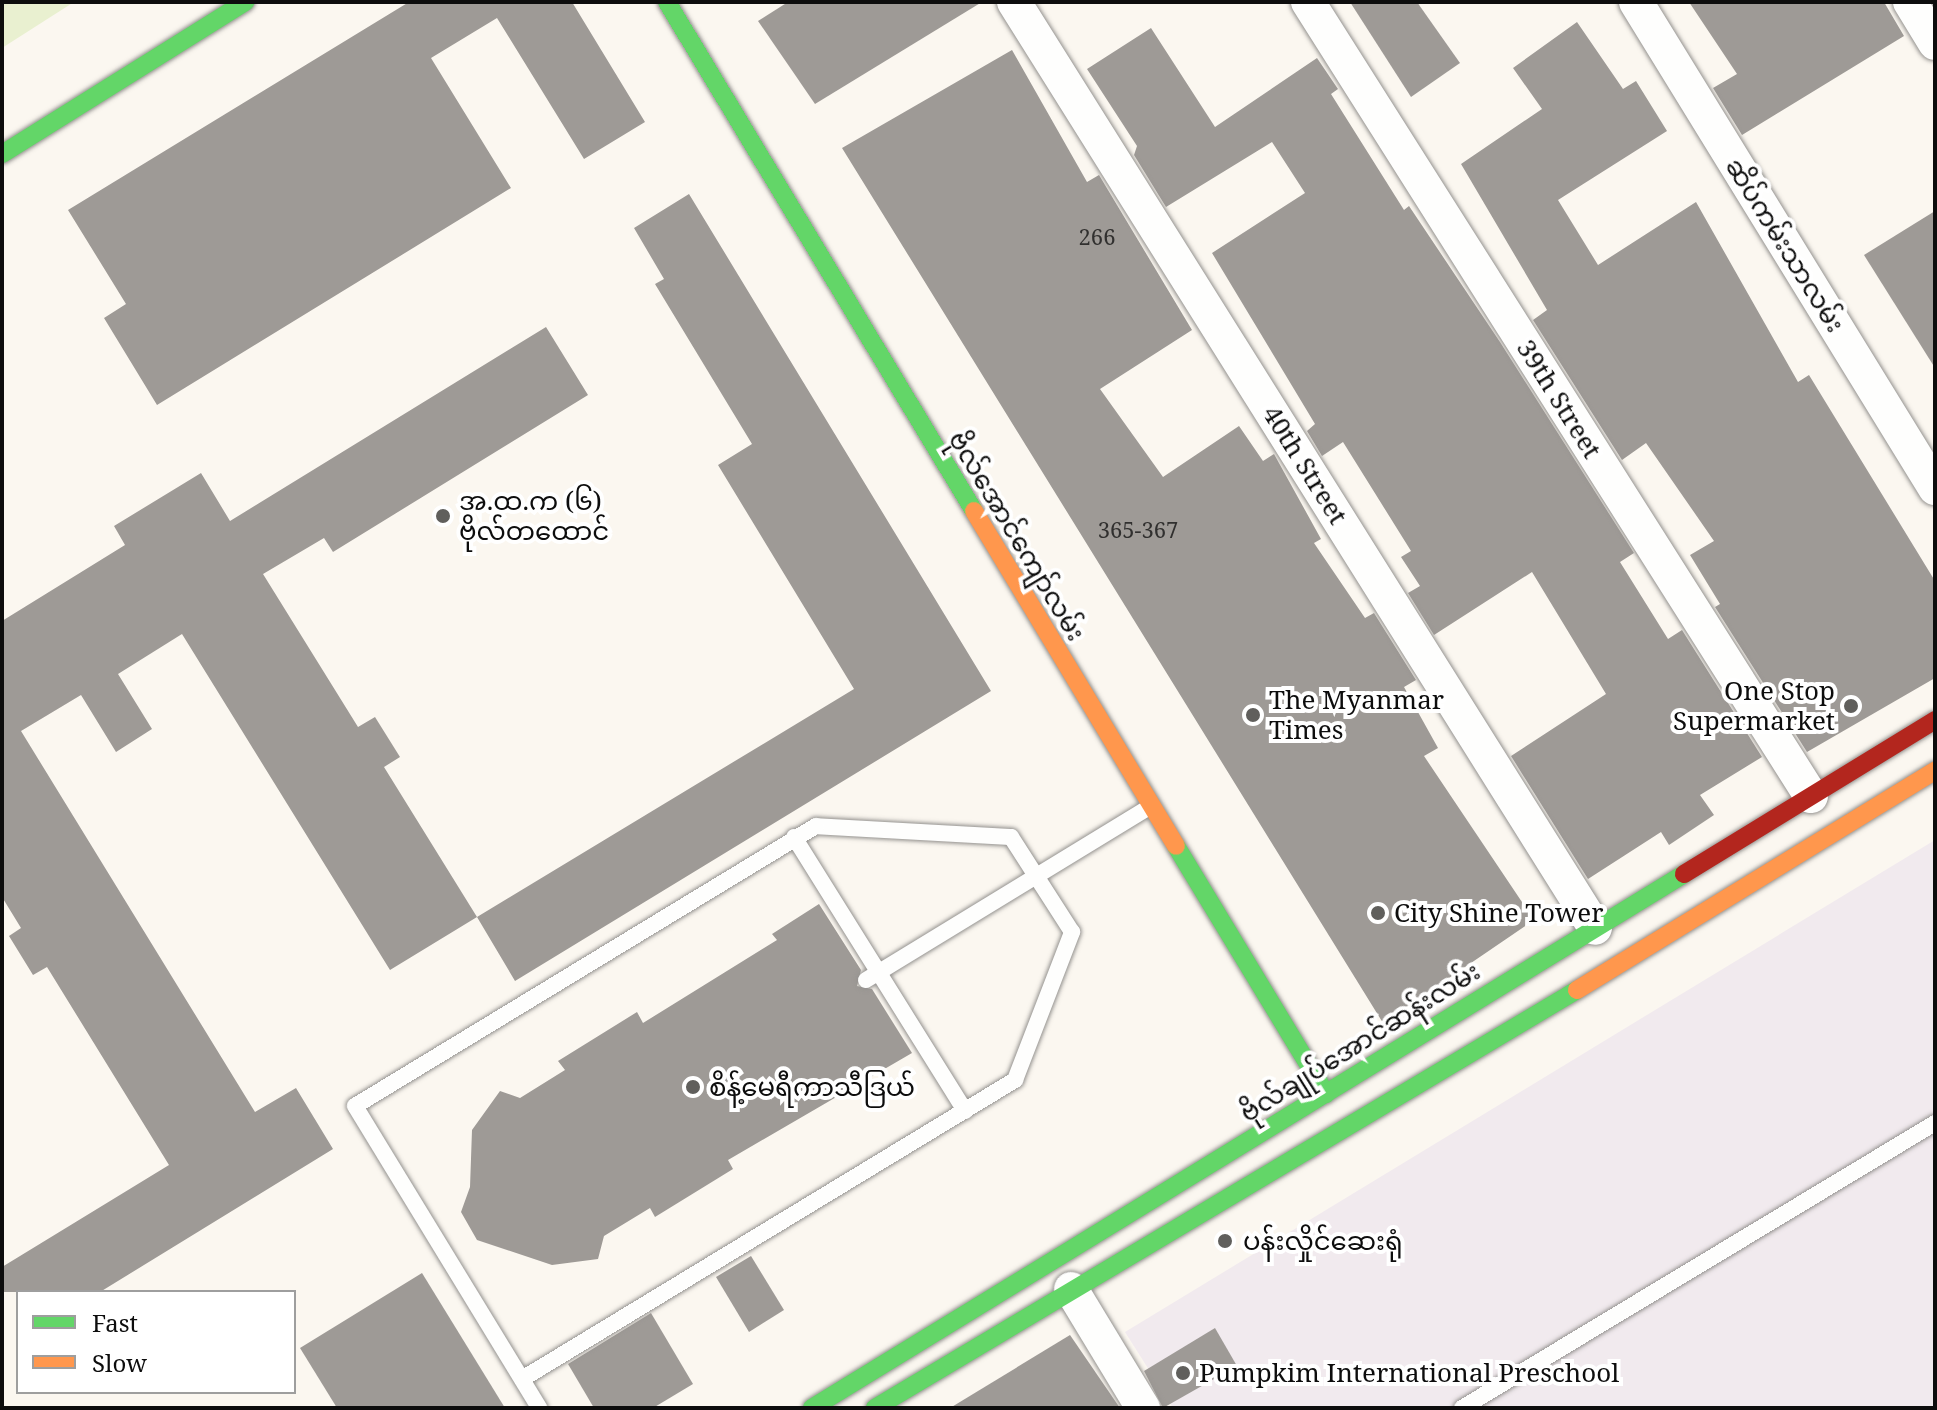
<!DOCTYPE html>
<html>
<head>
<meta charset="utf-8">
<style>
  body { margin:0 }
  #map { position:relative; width:1937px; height:1410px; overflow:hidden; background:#fbf7f0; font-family:"Noto Serif","Noto Sans Myanmar",serif }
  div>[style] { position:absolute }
  .industrial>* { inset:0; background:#f1eaee }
  .green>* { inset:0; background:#e9f0d0 }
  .building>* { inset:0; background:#9e9a96 }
  .roads { filter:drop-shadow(0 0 2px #94928f) drop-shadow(0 0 2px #94928f) }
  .lane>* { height:16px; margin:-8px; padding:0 8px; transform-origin:8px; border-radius:8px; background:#fefefd }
  .street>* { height:34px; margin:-17px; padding:0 17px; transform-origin:17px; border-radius:17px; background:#fefefd }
  .fast>* { height:18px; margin:-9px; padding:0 9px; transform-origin:9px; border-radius:9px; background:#63d668 }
  .slow>* { height:18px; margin:-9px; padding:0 9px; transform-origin:9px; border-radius:9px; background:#ff974d }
  .jam>* { height:18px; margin:-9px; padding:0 9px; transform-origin:9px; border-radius:9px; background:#b3261e }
  .dots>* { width:22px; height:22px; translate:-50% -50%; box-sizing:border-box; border:4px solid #fff; border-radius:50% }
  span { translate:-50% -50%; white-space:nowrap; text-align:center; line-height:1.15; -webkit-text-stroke:8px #fff; paint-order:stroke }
  .number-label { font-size:22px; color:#31302f }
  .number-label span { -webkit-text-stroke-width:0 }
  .street-label { font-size:26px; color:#0d0d0d }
  .poi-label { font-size:26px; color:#0d0d0d }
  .left { translate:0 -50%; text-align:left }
  .right { translate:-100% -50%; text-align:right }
  .frame { position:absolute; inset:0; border:4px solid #0d0d0d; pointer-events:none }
  .legend { position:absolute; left:16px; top:1290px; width:280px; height:104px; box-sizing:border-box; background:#fff; border:2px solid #9e9e9e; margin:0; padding:10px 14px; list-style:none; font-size:24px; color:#0d0d0d }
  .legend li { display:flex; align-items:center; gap:16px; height:40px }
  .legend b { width:40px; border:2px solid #9e9e9e }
</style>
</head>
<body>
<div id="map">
  <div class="industrial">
    <div style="clip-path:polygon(1935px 840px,1935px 1408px,1173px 1408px,1125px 1332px)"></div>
  </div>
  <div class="green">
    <div style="clip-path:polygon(2px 2px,74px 2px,2px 48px)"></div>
  </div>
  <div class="building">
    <div style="clip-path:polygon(409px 2px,572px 2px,645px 122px,584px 159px,497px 18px,431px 58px,511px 188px,157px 405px,104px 318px,126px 304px,68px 210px)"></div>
    <div style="clip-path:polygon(788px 2px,982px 2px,815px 104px,758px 21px)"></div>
    <div style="clip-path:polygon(1350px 2px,1417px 2px,1460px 63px,1411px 97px)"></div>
    <div style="clip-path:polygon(1689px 2px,1884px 2px,1904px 36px,1742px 135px,1713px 88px,1737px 74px)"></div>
    <div style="clip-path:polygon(1577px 22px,1623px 89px,1636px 81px,1667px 131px,1558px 200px,1598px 265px,1696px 202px,1798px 382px,1809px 375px,1935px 581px,1935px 678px,1807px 752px,1715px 607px,1720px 604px,1690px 555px,1714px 541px,1646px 443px,1622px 460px,1533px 320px,1547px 310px,1461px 164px,1542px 109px,1513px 68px)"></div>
    <div style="clip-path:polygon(1151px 28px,1215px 127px,1317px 58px,1338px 89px,1331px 94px,1404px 210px,1409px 206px,1500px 342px,1634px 553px,1620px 562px,1668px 639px,1682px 630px,1762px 757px,1700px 795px,1714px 815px,1669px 845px,1661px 832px,1588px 879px,1511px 756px,1606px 694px,1532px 572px,1434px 635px,1408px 593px,1420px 586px,1401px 557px,1411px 551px,1343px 442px,1322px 456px,1307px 431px,1315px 424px,1212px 253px,1305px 193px,1272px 142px,1166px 207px,1134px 155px,1137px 146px,1087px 69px)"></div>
    <div style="clip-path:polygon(1012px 50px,1087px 182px,1099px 175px,1192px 330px,1100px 389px,1163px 477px,1239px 426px,1263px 461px,1274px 454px,1321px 539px,1314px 543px,1365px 618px,1374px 613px,1416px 680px,1404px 687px,1438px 748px,1424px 756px,1534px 920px,1383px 1023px,842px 148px)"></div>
    <div style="clip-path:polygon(689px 194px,991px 691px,515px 981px,477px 917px,854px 689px,718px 465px,752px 444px,655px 284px,664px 279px,634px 228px)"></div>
    <div style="clip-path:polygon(1935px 211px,1935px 368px,1864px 255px)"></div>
    <div style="clip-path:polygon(546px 327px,588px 395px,333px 552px,324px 538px,263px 574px,358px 727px,375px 717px,400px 757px,384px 767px,477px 917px,390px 970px,182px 634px,118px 674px,152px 729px,116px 752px,81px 695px,21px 731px,255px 1112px,296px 1088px,333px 1149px,100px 1292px,2px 1292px,2px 1267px,169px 1165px,47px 967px,33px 975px,9px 936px,21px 928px,2px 897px,2px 621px,125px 545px,114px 526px,201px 473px,230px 521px)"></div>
    <div style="clip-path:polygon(819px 904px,861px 970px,857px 986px,872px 989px,912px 1053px,728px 1160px,733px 1169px,655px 1217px,650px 1208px,604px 1236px,598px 1259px,552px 1265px,477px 1240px,461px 1212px,470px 1187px,472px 1130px,500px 1091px,520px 1098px,565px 1070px,558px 1061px,637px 1012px,643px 1023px,777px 940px,772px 934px)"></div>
    <div style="clip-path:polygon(751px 1256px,784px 1310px,749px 1332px,716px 1277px)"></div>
    <div style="clip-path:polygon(422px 1273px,505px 1408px,337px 1408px,300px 1348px)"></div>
    <div style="clip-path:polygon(651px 1313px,693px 1384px,653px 1408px,594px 1408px,568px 1364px)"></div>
    <div style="clip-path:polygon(1215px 1328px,1237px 1366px,1163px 1408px,1144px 1371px)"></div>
    <div style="clip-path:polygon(1070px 1335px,1120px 1408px,950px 1408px)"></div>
  </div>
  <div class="roads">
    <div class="lane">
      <div style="left:794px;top:837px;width:323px;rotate:58deg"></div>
      <div style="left:866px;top:980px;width:332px;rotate:-31.4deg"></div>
      <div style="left:522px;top:1379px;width:577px;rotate:-31.24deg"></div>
      <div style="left:1015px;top:1080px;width:159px;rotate:-68.9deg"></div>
      <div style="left:1072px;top:932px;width:113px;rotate:-122.7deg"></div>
      <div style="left:1011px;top:837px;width:195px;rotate:-176.8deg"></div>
      <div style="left:816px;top:826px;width:539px;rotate:148.73deg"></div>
      <div style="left:355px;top:1106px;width:354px;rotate:58.6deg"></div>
      <div style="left:1462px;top:1408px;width:552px;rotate:-31.07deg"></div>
    </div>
    <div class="street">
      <div style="left:1014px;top:2px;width:1093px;rotate:57.89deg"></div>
      <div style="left:1308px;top:2px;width:940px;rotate:57.65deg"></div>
      <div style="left:1636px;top:2px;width:571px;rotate:58.4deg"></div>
      <div style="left:1910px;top:2px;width:48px;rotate:58.6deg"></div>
      <div style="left:1071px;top:1289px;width:139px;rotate:58.8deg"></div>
    </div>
    <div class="fast">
      <div style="left:667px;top:2px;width:594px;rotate:58.9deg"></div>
      <div style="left:2px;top:154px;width:287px;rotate:-32deg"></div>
      <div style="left:1176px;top:846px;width:290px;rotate:58.8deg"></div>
      <div style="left:812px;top:1408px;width:1023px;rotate:-31.48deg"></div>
      <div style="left:875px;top:1408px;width:817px;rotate:-30.77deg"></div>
    </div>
    <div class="slow">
      <div style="left:974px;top:511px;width:391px;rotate:58.9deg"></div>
      <div style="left:1577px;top:990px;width:420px;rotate:-31.5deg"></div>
    </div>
    <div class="jam">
      <div style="left:1684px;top:874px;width:294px;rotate:-31.5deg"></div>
    </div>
  </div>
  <div class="dots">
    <div style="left:443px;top:516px;background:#605f5c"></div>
    <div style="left:1851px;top:706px;background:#605f5c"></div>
    <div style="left:1253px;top:715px;background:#605f5c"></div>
    <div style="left:1378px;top:913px;background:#605f5c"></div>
    <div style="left:693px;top:1087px;background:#605f5c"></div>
    <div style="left:1225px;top:1241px;background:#605f5c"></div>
    <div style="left:1183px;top:1373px;background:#605f5c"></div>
  </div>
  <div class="number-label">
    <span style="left:1097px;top:237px">266</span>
    <span style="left:1138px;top:530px">365-367</span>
  </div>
  <div class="street-label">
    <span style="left:1785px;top:245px;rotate:58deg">ဆိပ်ကမ်းသာလမ်း</span>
    <span style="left:1559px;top:399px;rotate:58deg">39th Street</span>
    <span style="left:1305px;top:465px;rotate:58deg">40th Street</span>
    <span style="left:1017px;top:536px;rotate:59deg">ဗိုလ်အောင်ကျော်လမ်း</span>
    <span style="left:1360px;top:1042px;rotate:-32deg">ဗိုလ်ချုပ်အောင်ဆန်းလမ်း</span>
  </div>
  <div class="poi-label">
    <span class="left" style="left:459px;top:516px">အ.ထ.က (၆)<br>ဗိုလ်တထောင်</span>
    <span class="right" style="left:1835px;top:706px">One Stop<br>Supermarket</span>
    <span class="left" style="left:1269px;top:715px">The Myanmar<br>Times</span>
    <span class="left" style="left:1394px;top:913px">City Shine Tower</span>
    <span class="left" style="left:709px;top:1087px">စိန့်မေရီကာသီဒြယ်</span>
    <span class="left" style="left:1243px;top:1241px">ပန်းလှိုင်ဆေးရုံ</span>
    <span class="left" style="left:1199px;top:1373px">Pumpkim International Preschool</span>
  </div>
  <div class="frame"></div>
  <ul class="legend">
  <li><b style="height:10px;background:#63d668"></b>Fast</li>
  <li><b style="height:10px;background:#ff974d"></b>Slow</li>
  </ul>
</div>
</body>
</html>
